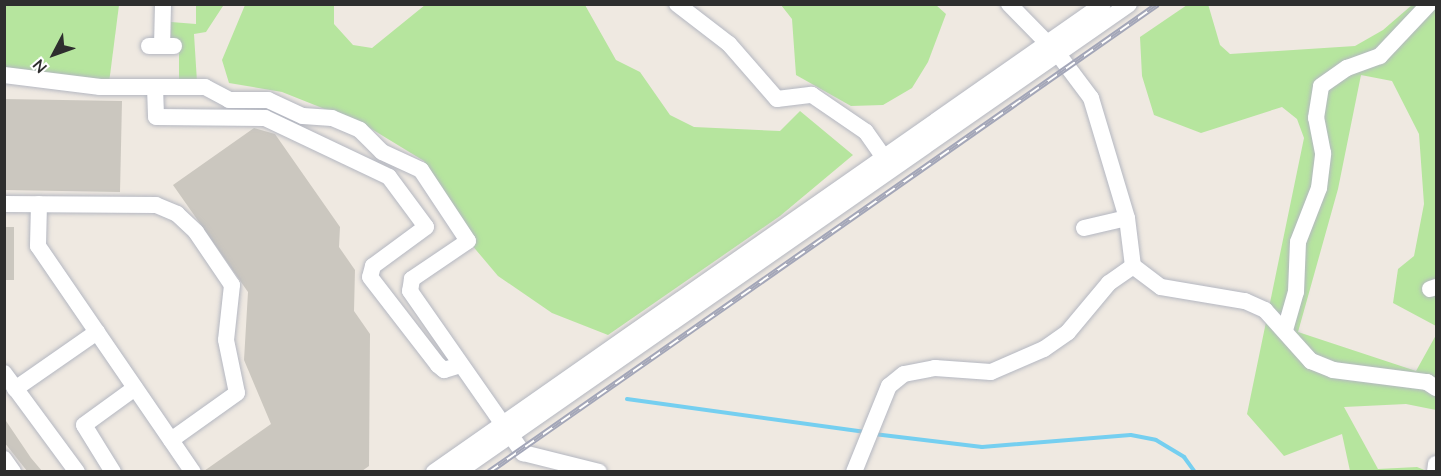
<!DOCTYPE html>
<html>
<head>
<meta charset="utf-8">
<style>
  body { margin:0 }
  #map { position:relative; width:1441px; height:476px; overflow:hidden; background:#efe9e1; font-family:"Nunito Sans",sans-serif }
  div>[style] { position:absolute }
  .green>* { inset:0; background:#b6e59e }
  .stream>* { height:4px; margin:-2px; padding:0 2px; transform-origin:2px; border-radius:2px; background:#75cff0 }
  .building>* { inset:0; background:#cbc7bf }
  .roads { filter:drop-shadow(0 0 2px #b4b7c1) drop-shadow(0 0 2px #b4b7c1) }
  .minor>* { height:16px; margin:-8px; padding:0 8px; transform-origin:8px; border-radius:8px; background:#fff }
  .rail>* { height:6px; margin-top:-3px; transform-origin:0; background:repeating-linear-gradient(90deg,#fff 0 11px,#a3a6b8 0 22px); box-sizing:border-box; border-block:2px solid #a3a6b8 }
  span { translate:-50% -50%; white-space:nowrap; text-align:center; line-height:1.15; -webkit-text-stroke:4.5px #fff; paint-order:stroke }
  .frame { position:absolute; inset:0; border:6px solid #2e2e2e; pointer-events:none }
  .north { position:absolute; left:24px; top:24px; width:60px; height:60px; -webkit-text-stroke:4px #fff; paint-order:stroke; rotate:229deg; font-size:16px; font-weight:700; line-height:24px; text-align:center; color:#2e2e2e }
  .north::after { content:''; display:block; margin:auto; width:21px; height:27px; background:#2e2e2e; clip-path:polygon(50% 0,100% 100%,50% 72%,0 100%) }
</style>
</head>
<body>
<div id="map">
  <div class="green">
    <div style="clip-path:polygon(1208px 4px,1220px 45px,1230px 54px,1355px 46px,1383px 30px,1412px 5px,1436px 5px,1436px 326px,1393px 303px,1398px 269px,1414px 256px,1424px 204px,1419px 134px,1392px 81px,1361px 75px,1338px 189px,1298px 332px,1416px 371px,1436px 335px,1436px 410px,1406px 404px,1344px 407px,1378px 469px,1417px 467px,1427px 471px,1350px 471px,1342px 434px,1284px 456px,1247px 414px,1304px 138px,1297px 119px,1282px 107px,1201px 133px,1154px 115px,1142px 76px,1140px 37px,1187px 5px)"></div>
    <div style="clip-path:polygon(5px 5px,119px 5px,109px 83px,5px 69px)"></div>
    <div style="clip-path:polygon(196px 5px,223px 6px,206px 32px,194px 34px,197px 82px,179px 83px,179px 43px,171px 38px,171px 22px,196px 24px)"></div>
    <div style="clip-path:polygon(245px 5px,334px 5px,334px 24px,353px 45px,372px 48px,425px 5px,585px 5px,616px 60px,640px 72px,670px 115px,694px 127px,780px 131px,800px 111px,853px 155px,780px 216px,608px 335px,552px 313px,498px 276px,471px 244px,424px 161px,365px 125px,282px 92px,229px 83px,222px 60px)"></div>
    <div style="clip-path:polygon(781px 5px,936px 5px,946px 14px,928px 62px,912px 88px,883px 105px,851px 106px,796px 75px,792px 19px)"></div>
  </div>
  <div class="stream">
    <div style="left:627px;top:399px;width:239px;rotate:7.9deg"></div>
    <div style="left:874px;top:434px;width:109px;rotate:6.9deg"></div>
    <div style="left:982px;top:447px;width:149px;rotate:-4.6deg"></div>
    <div style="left:1131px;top:435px;width:25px;rotate:11deg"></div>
    <div style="left:1156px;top:440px;width:33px;rotate:31deg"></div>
    <div style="left:1184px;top:457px;width:19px;rotate:54deg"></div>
  </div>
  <div class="building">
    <div style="clip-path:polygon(4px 99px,122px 101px,120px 192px,4px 190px)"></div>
    <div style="clip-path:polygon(254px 128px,275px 134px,340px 227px,339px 247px,355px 270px,354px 311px,370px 334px,369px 466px,362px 471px,204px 471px,271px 424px,244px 360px,248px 292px,173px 185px)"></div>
    <div style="clip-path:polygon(4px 227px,14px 227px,14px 280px,4px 280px)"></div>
    <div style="clip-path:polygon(4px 418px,31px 458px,42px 471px,27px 471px,4px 442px)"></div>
  </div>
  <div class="roads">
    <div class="minor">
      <div style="left:677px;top:4px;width:66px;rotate:37.6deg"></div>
      <div style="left:729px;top:44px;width:73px;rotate:48.9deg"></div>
      <div style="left:777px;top:99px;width:35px;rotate:-7deg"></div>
      <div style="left:812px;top:95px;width:65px;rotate:34.4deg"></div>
      <div style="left:866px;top:132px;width:32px;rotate:55deg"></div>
      <div style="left:1009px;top:4px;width:70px;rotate:45.6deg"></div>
      <div style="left:1058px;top:54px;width:55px;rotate:53.1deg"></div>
      <div style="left:1091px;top:98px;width:125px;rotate:73.3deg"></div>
      <div style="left:1127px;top:218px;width:48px;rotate:82.9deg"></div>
      <div style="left:1133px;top:266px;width:35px;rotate:37deg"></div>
      <div style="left:1161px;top:287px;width:85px;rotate:9.5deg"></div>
      <div style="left:1245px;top:301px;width:22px;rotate:24deg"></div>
      <div style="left:1265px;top:310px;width:69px;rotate:48deg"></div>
      <div style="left:1311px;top:361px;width:24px;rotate:22deg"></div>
      <div style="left:1333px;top:370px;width:95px;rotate:7.3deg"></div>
      <div style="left:1427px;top:382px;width:11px;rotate:34deg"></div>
      <div style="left:149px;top:46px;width:25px"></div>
      <div style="left:162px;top:46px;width:42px;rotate:-88.6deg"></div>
      <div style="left:4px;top:75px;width:97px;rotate:7.1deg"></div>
      <div style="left:100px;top:87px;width:105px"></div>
      <div style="left:205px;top:87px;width:27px;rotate:28deg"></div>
      <div style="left:229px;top:100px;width:39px"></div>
      <div style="left:268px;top:100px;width:38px;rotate:25deg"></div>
      <div style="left:303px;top:116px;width:29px;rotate:4deg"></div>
      <div style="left:332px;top:118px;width:30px;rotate:23deg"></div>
      <div style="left:360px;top:130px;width:31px;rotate:45deg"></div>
      <div style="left:382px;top:152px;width:43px;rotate:24.8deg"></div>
      <div style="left:421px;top:170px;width:85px;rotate:56.5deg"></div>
      <div style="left:468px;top:241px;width:68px;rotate:145.8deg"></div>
      <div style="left:412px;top:279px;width:12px;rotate:99deg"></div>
      <div style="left:410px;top:291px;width:198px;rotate:55.1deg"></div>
      <div style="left:523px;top:453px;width:78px;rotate:14deg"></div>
      <div style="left:155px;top:87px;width:30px;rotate:88deg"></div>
      <div style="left:156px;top:117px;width:109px;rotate:0.5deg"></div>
      <div style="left:265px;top:118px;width:137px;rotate:25.4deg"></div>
      <div style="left:389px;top:177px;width:62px;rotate:53.5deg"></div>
      <div style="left:426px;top:227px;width:66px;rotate:143.7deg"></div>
      <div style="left:373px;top:266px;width:11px;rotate:105deg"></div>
      <div style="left:370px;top:277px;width:111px;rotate:52.3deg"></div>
      <div style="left:438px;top:365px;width:8px;rotate:40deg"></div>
      <div style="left:444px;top:370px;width:17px;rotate:-17deg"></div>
      <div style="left:4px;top:204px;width:152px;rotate:0.4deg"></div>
      <div style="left:156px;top:205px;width:23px;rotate:23deg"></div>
      <div style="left:177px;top:214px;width:26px;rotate:43deg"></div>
      <div style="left:196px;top:232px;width:64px;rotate:55.8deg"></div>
      <div style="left:232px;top:285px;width:55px;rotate:96.2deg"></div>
      <div style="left:226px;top:340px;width:54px;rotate:78.3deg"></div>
      <div style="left:237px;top:393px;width:81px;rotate:144.5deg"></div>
      <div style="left:39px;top:204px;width:42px;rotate:91.4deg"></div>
      <div style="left:38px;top:246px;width:274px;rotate:55.6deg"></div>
      <div style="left:1084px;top:228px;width:44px;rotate:-13.1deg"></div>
      <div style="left:1430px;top:289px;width:6px;rotate:-18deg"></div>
      <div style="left:1285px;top:330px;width:40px;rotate:-74deg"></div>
      <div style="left:1296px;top:292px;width:50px;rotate:-87.7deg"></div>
      <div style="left:1298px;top:242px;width:58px;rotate:-68.7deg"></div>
      <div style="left:1319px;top:188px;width:35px;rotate:-83deg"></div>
      <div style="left:1323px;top:153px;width:36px;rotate:-101deg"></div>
      <div style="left:1316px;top:118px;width:32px;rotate:-81deg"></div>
      <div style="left:1321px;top:86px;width:32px;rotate:-35deg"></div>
      <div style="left:1347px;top:68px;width:35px;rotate:-20deg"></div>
      <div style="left:1380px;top:56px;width:71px;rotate:-46.7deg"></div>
      <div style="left:4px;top:373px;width:123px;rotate:53.6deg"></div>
      <div style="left:15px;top:389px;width:100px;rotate:-34.8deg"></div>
      <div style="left:4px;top:459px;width:16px;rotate:55deg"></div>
      <div style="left:113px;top:472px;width:55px;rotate:-121.7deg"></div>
      <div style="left:84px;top:425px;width:63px;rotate:-36deg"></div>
      <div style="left:434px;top:472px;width:816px;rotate:-34.97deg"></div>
      <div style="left:458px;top:472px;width:818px;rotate:-34.89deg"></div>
      <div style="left:854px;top:472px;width:93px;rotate:-67.9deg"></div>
      <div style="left:889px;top:386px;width:19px;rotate:-39deg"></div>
      <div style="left:904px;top:374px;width:32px;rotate:-11deg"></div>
      <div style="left:935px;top:368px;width:56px;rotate:4.1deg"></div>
      <div style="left:991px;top:372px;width:58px;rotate:-23.5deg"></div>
      <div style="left:1044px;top:349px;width:29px;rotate:-35deg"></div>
      <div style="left:1068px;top:332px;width:64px;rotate:-50.1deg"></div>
      <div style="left:1109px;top:283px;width:29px;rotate:-35deg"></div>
      <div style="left:1435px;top:472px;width:8px;rotate:-83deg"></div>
    </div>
  </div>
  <div class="rail">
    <div style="left:489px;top:472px;width:816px;rotate:-34.97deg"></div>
  </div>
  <div class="frame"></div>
  <div class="north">N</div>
</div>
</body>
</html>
